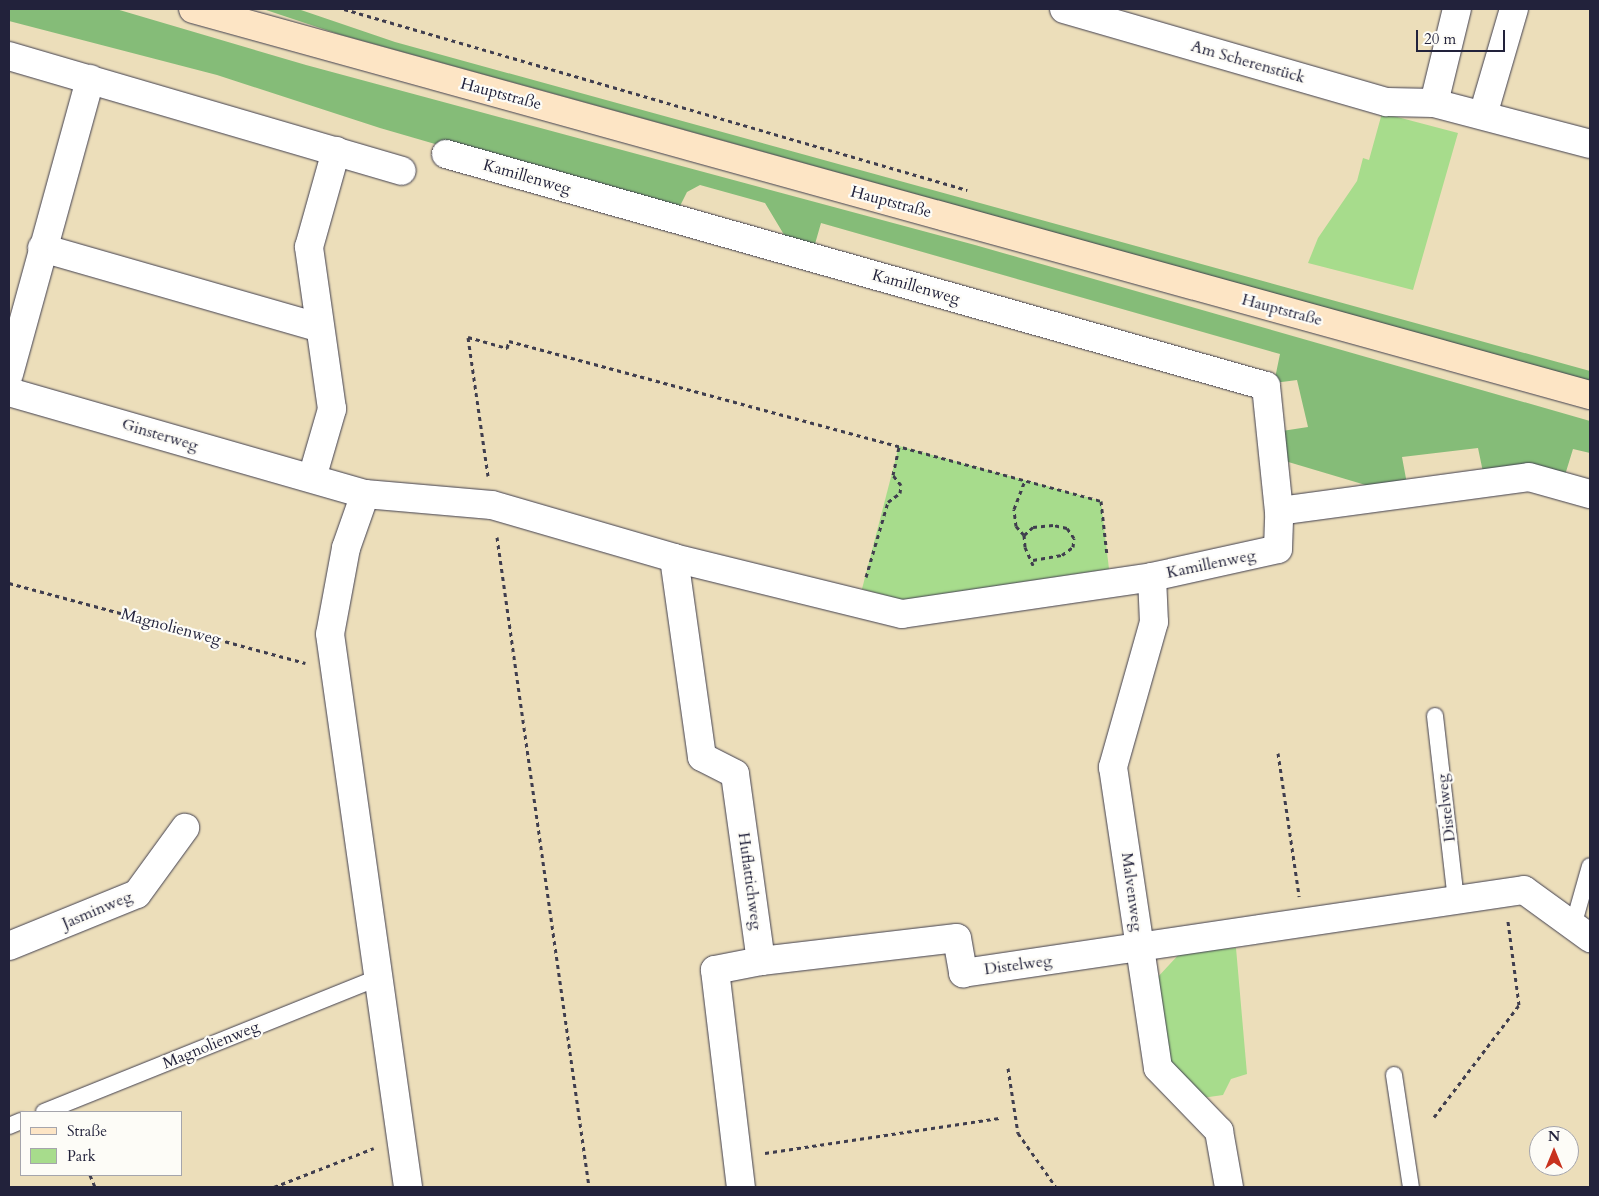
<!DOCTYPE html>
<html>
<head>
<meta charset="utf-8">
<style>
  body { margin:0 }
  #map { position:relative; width:1599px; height:1196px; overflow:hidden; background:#ecdeba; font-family:Cardo,serif }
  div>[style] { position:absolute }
  .green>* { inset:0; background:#a7dc8c }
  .forest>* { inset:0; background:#85bc78 }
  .path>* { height:3px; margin-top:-1.5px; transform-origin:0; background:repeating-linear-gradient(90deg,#403e4e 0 4px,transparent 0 8px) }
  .roads { filter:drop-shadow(0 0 1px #403e4e) drop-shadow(0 0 1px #403e4e) }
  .service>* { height:16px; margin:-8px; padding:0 8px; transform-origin:8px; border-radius:8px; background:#fff }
  .minor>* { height:28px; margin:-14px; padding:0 14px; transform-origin:14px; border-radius:14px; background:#fff }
  .secondary>* { height:28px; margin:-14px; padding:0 14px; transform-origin:14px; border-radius:14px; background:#fde5c5 }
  span { translate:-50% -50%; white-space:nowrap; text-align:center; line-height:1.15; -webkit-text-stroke:4.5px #fdfcf7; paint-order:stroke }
  .street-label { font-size:16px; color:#22223b }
  .frame { position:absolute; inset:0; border:10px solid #22223b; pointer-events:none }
  .legend { position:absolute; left:20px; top:1111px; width:162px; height:65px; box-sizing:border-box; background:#fdfcf7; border:1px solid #a5a5ac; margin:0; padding:6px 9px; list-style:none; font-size:15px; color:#22223b }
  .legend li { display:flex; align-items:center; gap:10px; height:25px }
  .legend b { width:25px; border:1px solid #a5a5ac }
  .north { position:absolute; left:1529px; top:1126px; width:50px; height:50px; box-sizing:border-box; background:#fdfcf7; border:1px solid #a5a5ac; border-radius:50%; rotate:0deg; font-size:14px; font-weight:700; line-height:20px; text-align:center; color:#22223b }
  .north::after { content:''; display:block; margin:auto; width:18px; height:22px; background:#c8321e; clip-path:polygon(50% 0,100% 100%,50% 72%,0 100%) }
  .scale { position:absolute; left:1416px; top:30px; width:89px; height:22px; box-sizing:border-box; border:2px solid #22223b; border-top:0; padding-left:6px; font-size:15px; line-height:18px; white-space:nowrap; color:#22223b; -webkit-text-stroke:4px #fdfcf7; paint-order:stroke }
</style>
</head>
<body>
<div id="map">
  <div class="green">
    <div style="clip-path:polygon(1382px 113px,1458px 133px,1413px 290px,1308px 263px,1318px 238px,1357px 181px,1363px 158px,1369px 160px)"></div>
    <div style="clip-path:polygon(899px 446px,1101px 501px,1109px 569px,902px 600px,862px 589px)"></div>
    <div style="clip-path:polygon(1236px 948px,1247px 1074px,1231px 1079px,1223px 1095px,1202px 1098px,1167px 1062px,1156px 979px,1182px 951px)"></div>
  </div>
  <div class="forest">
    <div style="clip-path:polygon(9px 9px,116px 9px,306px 65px,975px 245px,1590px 421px,1590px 453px,1573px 449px,1565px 475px,1483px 472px,1478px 448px,1402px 457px,1407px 484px,1379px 489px,1285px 461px,1282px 431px,1308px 427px,1297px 380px,1274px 383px,1280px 354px,821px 223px,813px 251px,789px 243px,765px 203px,700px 185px,687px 192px,676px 214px,380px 128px,217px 75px,9px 21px)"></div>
    <div style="clip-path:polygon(263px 9px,298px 9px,395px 42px,1590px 371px,1590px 381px,338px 34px)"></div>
  </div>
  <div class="path">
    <div style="left:344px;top:9px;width:649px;rotate:16.2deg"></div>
    <div style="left:488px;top:476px;width:140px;rotate:-98.2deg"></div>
    <div style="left:468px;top:337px;width:41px;rotate:15.8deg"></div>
    <div style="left:507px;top:348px;width:7px;rotate:-74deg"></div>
    <div style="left:509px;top:341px;width:613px;rotate:15.12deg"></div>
    <div style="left:1101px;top:501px;width:54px;rotate:83.7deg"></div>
    <div style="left:1024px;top:535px;width:12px;rotate:-132deg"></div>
    <div style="left:1016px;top:526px;width:17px;rotate:-97deg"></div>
    <div style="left:1014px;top:509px;width:31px;rotate:-69deg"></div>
    <div style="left:497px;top:537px;width:656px;rotate:81.94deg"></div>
    <div style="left:1033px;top:560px;width:29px;rotate:-10deg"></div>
    <div style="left:1062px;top:555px;width:14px;rotate:-36deg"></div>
    <div style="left:1073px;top:547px;width:9px;rotate:-84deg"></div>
    <div style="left:1074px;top:538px;width:12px;rotate:-125deg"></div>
    <div style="left:1067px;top:528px;width:14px;rotate:-168deg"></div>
    <div style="left:1053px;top:525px;width:20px;rotate:174deg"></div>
    <div style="left:1033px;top:527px;width:12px;rotate:138deg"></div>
    <div style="left:1024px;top:535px;width:12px;rotate:85deg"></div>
    <div style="left:1025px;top:547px;width:20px;rotate:66deg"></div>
    <div style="left:866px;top:577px;width:78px;rotate:-73.7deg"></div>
    <div style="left:888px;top:502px;width:15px;rotate:-37deg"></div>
    <div style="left:900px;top:493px;width:8px;rotate:-83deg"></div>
    <div style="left:901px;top:485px;width:13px;rotate:-129deg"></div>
    <div style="left:893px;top:475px;width:30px;rotate:-78deg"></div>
    <div style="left:9px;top:583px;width:307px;rotate:15.1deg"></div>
    <div style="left:1278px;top:753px;width:145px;rotate:81.6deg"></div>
    <div style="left:1008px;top:1068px;width:66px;rotate:81.3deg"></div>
    <div style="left:1018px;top:1133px;width:66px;rotate:54.9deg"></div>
    <div style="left:1434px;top:1117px;width:141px;rotate:-52.8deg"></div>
    <div style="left:1519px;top:1005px;width:85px;rotate:-97.5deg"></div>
    <div style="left:765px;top:1153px;width:237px;rotate:-8.5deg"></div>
    <div style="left:90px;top:1175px;width:13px;rotate:67deg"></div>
    <div style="left:274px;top:1187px;width:107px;rotate:-21.3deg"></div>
  </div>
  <div class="roads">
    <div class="service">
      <div style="left:1435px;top:716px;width:185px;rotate:83.5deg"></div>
      <div style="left:1573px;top:926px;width:62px;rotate:-74.2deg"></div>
      <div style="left:1394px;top:1075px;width:113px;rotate:81.4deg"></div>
      <div style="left:44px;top:1112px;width:360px;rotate:-21.9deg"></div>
      <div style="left:9px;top:1126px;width:13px;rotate:-23deg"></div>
    </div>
    <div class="minor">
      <div style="left:1064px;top:9px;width:336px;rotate:16.1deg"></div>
      <div style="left:1387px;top:102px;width:47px;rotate:1.2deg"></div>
      <div style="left:1434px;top:103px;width:161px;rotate:14.7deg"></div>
      <div style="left:9px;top:56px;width:409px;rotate:16.3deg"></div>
      <div style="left:1434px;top:103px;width:97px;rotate:-76.3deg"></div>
      <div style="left:1483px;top:115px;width:110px;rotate:-73.7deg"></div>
      <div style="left:446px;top:154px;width:852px;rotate:15.8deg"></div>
      <div style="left:1266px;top:386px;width:126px;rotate:84.1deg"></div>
      <div style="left:1279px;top:511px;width:252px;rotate:-7.7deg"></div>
      <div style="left:1529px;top:477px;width:63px;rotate:15.6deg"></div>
      <div style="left:42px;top:248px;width:287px;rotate:16deg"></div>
      <div style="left:9px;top:374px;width:306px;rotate:-74.6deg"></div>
      <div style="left:9px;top:392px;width:370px;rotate:16deg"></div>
      <div style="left:365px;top:494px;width:127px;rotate:5deg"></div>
      <div style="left:492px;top:505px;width:190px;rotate:16.2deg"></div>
      <div style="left:674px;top:558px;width:235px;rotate:13.8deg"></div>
      <div style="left:902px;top:614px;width:253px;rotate:-8.4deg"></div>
      <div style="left:1152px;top:577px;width:129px;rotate:-12.5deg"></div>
      <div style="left:1278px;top:549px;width:38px;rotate:-88deg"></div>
      <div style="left:312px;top:478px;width:72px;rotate:-73.8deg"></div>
      <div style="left:332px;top:409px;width:164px;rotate:-98.1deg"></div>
      <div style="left:309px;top:247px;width:100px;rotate:-74.3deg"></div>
      <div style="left:365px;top:494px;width:57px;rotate:109.4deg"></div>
      <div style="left:346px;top:548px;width:87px;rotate:100.5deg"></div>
      <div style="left:330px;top:634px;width:558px;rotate:81.97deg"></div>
      <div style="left:674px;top:558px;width:201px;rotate:82deg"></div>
      <div style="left:702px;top:757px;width:37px;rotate:27deg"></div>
      <div style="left:735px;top:774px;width:189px;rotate:82.1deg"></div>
      <div style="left:761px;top:961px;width:47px;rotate:168.9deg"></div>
      <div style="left:715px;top:970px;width:219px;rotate:83.2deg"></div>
      <div style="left:1152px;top:577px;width:45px;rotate:87.5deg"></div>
      <div style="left:1154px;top:622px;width:151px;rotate:105.8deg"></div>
      <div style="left:1113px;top:767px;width:304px;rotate:81.5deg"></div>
      <div style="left:1158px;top:1068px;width:88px;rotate:45.9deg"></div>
      <div style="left:1219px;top:1131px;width:57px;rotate:79.9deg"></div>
      <div style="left:9px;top:946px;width:138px;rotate:-22.1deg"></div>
      <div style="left:137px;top:894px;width:82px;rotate:-54deg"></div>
      <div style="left:761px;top:961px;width:197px;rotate:-6.7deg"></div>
      <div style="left:957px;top:938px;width:36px;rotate:80deg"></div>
      <div style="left:963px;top:973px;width:567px;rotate:-8.42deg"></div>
      <div style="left:1524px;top:890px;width:82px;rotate:36deg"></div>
    </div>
    <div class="secondary">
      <div style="left:193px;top:9px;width:1449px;rotate:15.45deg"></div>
    </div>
  </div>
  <div class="street-label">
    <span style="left:1248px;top:62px;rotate:16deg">Am Scherenstück</span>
    <span style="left:501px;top:94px;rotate:15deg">Hauptstraße</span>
    <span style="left:527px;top:177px;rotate:16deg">Kamillenweg</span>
    <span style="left:891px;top:202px;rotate:15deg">Hauptstraße</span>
    <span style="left:916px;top:287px;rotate:16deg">Kamillenweg</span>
    <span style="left:1282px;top:310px;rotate:15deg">Hauptstraße</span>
    <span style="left:160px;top:435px;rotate:16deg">Ginsterweg</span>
    <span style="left:1211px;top:564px;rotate:-12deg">Kamillenweg</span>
    <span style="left:171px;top:627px;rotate:15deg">Magnolienweg</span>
    <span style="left:1446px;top:808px;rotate:-97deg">Distelweg</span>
    <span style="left:750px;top:881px;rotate:82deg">Huflattichweg</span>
    <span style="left:1132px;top:892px;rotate:82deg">Malvenweg</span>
    <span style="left:97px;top:910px;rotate:-23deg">Jasminweg</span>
    <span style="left:1018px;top:965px;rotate:-8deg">Distelweg</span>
    <span style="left:211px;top:1045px;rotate:-22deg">Magnolienweg</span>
  </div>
  <div class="frame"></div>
  <ul class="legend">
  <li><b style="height:6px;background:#fde5c5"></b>Straße</li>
  <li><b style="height:14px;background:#a7dc8c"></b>Park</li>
  </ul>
  <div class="north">N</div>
  <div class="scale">20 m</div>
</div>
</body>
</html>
